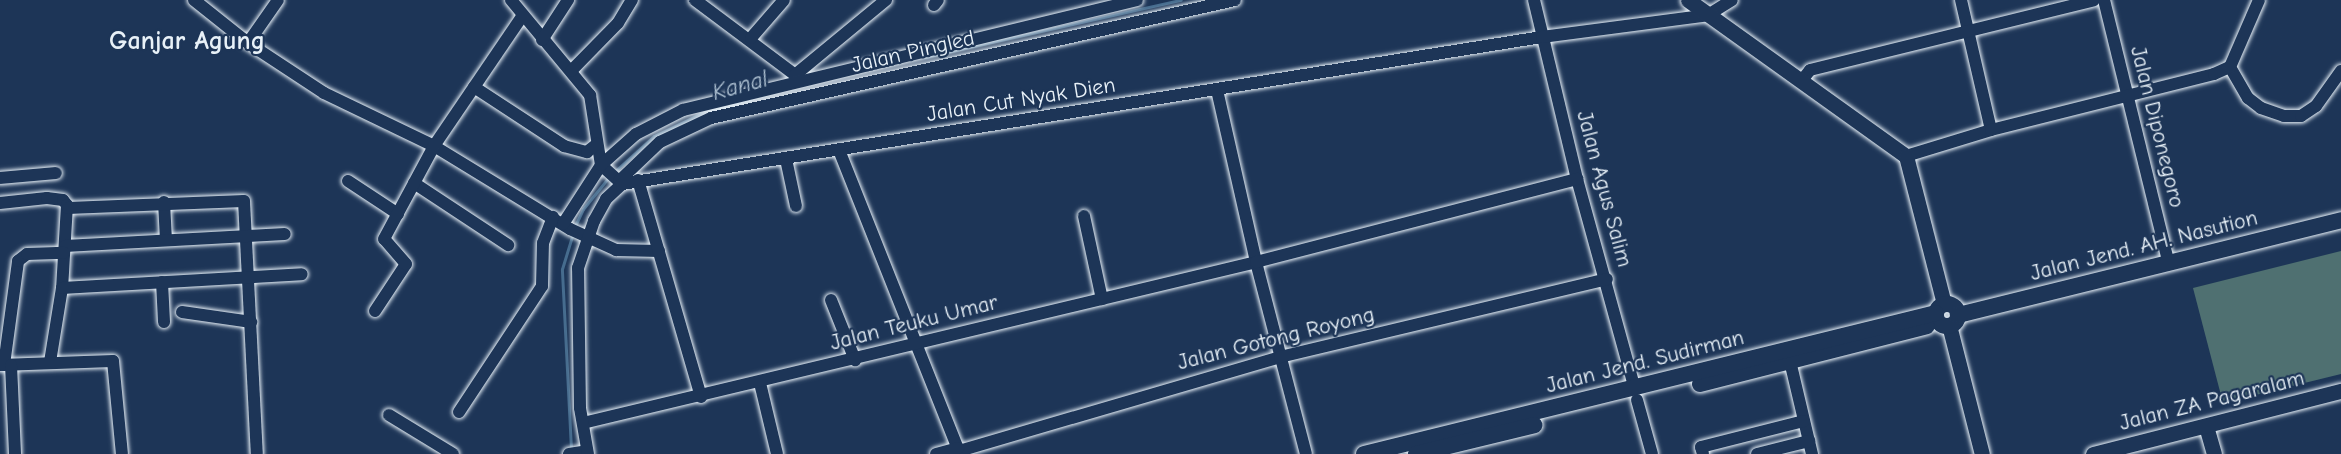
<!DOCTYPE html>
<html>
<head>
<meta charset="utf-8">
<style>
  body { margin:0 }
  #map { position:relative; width:2341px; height:454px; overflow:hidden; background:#1d3557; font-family:"Comic Neue",sans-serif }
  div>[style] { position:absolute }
  .green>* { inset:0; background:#4f7071 }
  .stream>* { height:3px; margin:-1.5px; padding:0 1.5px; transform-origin:1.5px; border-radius:1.5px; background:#466c8e }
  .roads { filter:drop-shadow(0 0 2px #e8f1f8) drop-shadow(0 0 2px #e8f1f8) }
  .minor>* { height:12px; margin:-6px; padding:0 6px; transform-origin:6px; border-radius:6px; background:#1d3557 }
  .major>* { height:15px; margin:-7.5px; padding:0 7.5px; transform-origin:7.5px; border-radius:7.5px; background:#1d3557 }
  .highway>* { height:16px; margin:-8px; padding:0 8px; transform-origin:8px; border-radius:8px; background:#1d3557 }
  .highway>.ring { margin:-8px; padding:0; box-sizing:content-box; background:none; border:16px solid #1d3557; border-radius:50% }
  span { translate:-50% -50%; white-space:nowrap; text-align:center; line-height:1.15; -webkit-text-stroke:4.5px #1d3557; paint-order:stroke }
  .street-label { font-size:22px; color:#e8f1f8 }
  .water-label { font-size:24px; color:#afc2d3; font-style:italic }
  .quarter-label { font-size:26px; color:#e8f1f8; font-weight:700 }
</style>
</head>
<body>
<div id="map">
  <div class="green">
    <div style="clip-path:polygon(2341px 251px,2341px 374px,2223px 403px,2193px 288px)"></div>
  </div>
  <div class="stream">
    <div style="left:925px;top:57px;width:262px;rotate:-12.6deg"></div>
    <div style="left:613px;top:173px;width:55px;rotate:-42.1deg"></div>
    <div style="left:654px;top:136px;width:53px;rotate:-25.6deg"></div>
    <div style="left:702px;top:113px;width:50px;rotate:-15.2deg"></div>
    <div style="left:575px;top:226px;width:19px;rotate:-65deg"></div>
    <div style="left:583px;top:209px;width:40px;rotate:-51deg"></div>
    <div style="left:571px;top:449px;width:180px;rotate:-92.9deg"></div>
    <div style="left:562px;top:269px;width:38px;rotate:-73deg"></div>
  </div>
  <div class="roads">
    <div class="minor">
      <div style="left:194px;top:0;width:69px;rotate:38.5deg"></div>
      <div style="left:248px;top:43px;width:91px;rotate:33.3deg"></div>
      <div style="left:324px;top:93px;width:122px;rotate:25.7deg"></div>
      <div style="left:434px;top:146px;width:159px;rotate:31.4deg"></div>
      <div style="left:570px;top:229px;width:51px;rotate:24.5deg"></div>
      <div style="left:616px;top:250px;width:43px;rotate:1.3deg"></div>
      <div style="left:511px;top:0;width:124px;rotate:50.3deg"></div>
      <div style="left:590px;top:95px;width:71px;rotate:81.1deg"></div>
      <div style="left:601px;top:165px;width:28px;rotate:42deg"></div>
      <div style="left:695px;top:0;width:134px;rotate:36.8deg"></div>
      <div style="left:1534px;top:0;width:184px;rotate:76.5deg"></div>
      <div style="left:1577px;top:179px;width:218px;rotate:74.6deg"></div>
      <div style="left:1961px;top:0;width:133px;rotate:77deg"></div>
      <div style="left:2104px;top:0;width:272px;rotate:76.2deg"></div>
      <div style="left:934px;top:5px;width:6px;rotate:-51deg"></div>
      <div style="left:751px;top:38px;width:50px;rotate:-49deg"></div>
      <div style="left:542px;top:40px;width:48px;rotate:-57deg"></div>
      <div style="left:248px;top:43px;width:52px;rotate:-55.1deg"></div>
      <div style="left:2230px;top:67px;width:36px;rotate:60deg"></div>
      <div style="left:2248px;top:98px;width:16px;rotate:38deg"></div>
      <div style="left:2261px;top:108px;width:24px;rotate:19deg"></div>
      <div style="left:2284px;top:116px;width:17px"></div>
      <div style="left:2301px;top:116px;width:18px;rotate:-34deg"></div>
      <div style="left:2316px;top:106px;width:43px;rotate:-54.5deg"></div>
      <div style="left:571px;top:71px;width:67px;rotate:-45.6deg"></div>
      <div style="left:618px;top:23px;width:27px;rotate:-59deg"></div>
      <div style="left:795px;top:75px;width:118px;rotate:-39.5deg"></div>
      <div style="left:1803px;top:79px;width:11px;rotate:-52deg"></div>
      <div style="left:1810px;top:70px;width:292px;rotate:-13.8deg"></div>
      <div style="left:474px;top:87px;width:108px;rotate:33.2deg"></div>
      <div style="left:564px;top:146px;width:24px;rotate:15deg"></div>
      <div style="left:587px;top:152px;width:13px;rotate:-39deg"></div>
      <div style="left:1217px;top:90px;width:176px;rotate:77.2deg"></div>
      <div style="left:1256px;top:262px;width:198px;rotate:75.4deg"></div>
      <div style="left:839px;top:150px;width:327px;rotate:68.3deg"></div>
      <div style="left:1906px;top:156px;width:89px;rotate:-17deg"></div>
      <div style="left:1991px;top:130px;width:230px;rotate:-14.1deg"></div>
      <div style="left:2214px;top:74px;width:17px;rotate:-24deg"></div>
      <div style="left:2230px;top:67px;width:73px;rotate:-66.6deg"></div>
      <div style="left:786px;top:159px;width:48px;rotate:78deg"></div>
      <div style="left:0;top:178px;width:56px;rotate:-5.1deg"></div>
      <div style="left:638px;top:180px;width:226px;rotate:73.8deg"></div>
      <div style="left:348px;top:181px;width:60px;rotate:33.4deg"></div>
      <div style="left:619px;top:181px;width:57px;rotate:-43.6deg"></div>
      <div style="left:660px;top:142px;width:56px;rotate:-25.2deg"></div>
      <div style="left:711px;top:118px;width:537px;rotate:-12.69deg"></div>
      <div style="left:414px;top:183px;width:113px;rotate:33.4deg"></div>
      <div style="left:164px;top:202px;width:38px;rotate:87deg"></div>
      <div style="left:0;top:203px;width:47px;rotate:-6.1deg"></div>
      <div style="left:47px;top:198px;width:16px;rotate:7deg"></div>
      <div style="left:63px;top:200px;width:6px;rotate:51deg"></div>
      <div style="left:67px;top:205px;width:83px;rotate:93.4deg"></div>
      <div style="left:62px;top:288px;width:75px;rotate:99.2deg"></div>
      <div style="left:68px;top:208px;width:176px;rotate:-2.3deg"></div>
      <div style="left:244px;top:201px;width:253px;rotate:87.1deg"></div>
      <div style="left:1084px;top:216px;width:85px;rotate:77.8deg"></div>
      <div style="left:563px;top:224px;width:70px;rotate:-57.2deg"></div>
      <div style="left:601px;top:165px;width:47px;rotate:-41.5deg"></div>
      <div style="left:636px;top:134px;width:53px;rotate:-27.1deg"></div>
      <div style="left:683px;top:110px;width:467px;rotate:-13.6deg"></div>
      <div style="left:65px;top:246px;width:220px;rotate:-3.1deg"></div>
      <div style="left:162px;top:282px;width:40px;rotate:87.1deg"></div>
      <div style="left:62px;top:288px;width:240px;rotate:-3.3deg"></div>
      <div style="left:831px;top:300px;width:65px;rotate:68.2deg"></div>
      <div style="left:375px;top:311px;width:56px;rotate:-56.6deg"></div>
      <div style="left:406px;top:264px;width:33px;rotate:-131deg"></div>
      <div style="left:384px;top:239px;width:106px;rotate:-61.7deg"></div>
      <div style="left:434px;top:146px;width:158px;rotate:-55.8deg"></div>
      <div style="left:182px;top:312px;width:70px;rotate:8.2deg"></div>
      <div style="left:1790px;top:361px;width:96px;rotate:76.7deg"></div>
      <div style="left:0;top:365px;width:113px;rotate:-2deg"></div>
      <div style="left:113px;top:361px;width:93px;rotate:84.5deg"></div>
      <div style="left:4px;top:365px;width:105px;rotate:-82.3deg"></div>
      <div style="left:18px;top:261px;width:11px;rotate:-38deg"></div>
      <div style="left:27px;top:254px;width:37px;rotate:-2deg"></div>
      <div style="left:11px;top:365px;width:89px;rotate:87.4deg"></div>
      <div style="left:760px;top:383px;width:73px;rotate:76.5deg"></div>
      <div style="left:1637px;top:400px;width:56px;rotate:74.5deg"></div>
      <div style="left:459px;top:412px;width:151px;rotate:-56.6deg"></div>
      <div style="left:542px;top:286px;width:43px;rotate:-88.7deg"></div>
      <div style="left:543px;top:243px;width:28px;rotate:-69deg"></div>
      <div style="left:389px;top:415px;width:75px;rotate:31.4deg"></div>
      <div style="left:583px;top:423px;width:692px;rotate:-13.45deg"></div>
      <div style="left:1256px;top:262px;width:332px;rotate:-14.5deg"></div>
      <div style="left:959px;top:451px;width:334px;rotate:-16.3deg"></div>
      <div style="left:1280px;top:357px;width:336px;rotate:-13.4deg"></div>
      <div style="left:569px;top:454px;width:18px;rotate:-9deg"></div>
      <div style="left:588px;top:454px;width:47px;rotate:-99.9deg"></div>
      <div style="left:580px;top:408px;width:140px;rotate:-90.8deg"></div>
      <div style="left:578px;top:268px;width:50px;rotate:-71.2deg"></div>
      <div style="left:594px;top:221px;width:25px;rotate:-61deg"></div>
      <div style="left:606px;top:199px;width:22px;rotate:-43deg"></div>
      <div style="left:622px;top:184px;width:932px;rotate:-9.08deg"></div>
      <div style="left:1542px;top:37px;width:167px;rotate:-7.5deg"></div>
      <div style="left:1708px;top:15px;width:28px;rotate:-32deg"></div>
      <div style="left:936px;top:454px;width:23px;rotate:-15deg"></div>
      <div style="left:1703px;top:454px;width:7px;rotate:-106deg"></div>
      <div style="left:1701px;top:447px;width:106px;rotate:-14.2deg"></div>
      <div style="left:1757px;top:454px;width:54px;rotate:-14deg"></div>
    </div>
    <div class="major">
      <div style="left:1688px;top:0;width:268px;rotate:35.6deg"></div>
      <div style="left:1906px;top:156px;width:153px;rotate:75.6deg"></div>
      <div style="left:1949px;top:325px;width:133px;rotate:75.7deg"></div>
      <div style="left:2206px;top:426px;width:29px;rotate:74deg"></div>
      <div style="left:2093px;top:454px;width:256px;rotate:-14.3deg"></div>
    </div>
    <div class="highway">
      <div class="ring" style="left:1936px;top:304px;width:6px;height:6px"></div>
      <div style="left:1958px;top:315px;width:395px;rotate:-13.9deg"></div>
      <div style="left:1700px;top:384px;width:234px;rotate:-14.3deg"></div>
      <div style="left:1364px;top:454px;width:589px;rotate:-13.85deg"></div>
      <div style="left:1416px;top:454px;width:122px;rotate:-13.7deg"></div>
    </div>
  </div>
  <div class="street-label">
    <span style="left:913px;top:52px;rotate:-13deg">Jalan Pingled</span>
    <span style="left:1021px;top:100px;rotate:-9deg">Jalan Cut Nyak Dien</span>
    <span style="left:2157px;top:127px;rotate:76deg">Jalan Diponegoro</span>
    <span style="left:1604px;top:189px;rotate:75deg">Jalan Agus Salim</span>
    <span style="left:2144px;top:246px;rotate:-14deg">Jalan Jend. AH. Nasution</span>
    <span style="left:914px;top:323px;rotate:-14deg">Jalan Teuku Umar</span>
    <span style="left:1276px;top:339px;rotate:-14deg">Jalan Gotong Royong</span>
    <span style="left:1645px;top:362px;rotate:-14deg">Jalan Jend. Sudirman</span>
    <span style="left:2212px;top:401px;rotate:-14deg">Jalan ZA Pagaralam</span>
  </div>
  <div class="water-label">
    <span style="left:740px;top:86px;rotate:-15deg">Kanal</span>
  </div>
  <div class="quarter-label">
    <span style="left:187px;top:42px">Ganjar Agung</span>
  </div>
</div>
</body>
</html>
